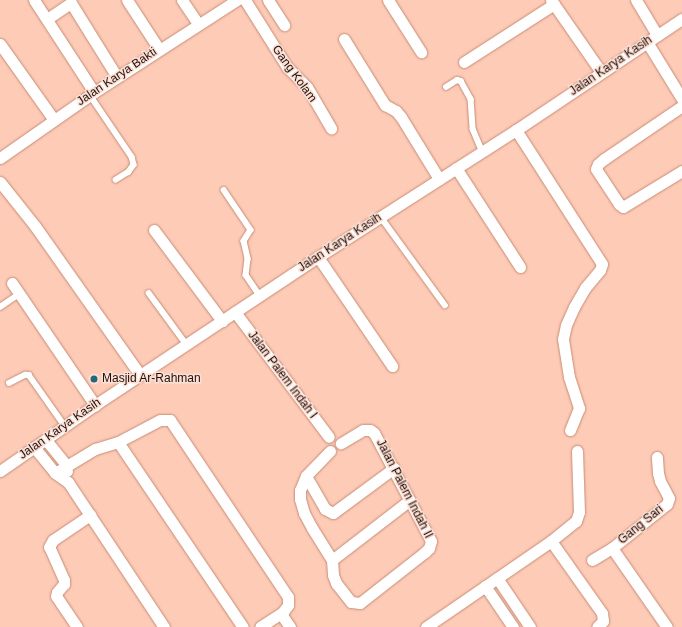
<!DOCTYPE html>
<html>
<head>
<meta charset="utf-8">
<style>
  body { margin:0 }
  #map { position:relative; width:682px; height:627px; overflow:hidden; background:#fecbb7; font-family:Arial,sans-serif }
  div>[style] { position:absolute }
  .roads { filter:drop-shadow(0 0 1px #c78c74) drop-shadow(0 0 1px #c78c74) }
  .lane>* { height:5.5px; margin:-2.75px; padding:0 2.75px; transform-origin:2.75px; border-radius:2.75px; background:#fff }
  .street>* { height:11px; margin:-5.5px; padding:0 5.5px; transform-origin:5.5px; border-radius:5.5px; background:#fff }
  .dots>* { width:11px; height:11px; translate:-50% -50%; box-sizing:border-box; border:2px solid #f9dfd5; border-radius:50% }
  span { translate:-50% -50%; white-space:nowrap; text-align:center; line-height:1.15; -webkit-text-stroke:3px #f9dfd5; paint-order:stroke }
  .street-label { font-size:12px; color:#250f06 }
  .poi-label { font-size:12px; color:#250f06 }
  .left { translate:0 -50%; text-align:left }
</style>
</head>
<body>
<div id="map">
  <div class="roads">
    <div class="lane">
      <div style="left:446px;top:87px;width:13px;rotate:-32deg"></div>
      <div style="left:457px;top:80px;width:4px;rotate:14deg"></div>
      <div style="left:461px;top:81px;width:21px;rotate:61deg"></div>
      <div style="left:471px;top:99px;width:30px;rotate:86deg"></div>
      <div style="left:473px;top:129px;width:23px;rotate:67deg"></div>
      <div style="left:90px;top:95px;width:75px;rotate:55.9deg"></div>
      <div style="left:132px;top:157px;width:8px;rotate:76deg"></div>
      <div style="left:134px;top:165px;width:9px;rotate:126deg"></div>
      <div style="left:129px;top:172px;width:15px;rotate:148deg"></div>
      <div style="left:224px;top:190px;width:48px;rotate:56deg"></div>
      <div style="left:251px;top:230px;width:13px;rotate:122deg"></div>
      <div style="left:244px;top:241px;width:18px;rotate:77deg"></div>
      <div style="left:248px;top:259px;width:16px;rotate:97deg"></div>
      <div style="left:246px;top:275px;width:25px;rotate:56deg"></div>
      <div style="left:381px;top:217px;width:109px;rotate:54deg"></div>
      <div style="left:149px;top:293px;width:64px;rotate:53.8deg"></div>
      <div style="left:0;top:307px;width:23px;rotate:-34deg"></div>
      <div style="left:9px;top:383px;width:18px;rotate:-27deg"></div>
      <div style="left:25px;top:375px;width:4px"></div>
      <div style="left:29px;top:375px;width:62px;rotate:54.8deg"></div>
    </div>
    <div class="street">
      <div style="left:34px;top:0;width:110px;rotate:56.9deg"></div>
      <div style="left:127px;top:0;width:59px;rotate:56.9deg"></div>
      <div style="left:182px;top:0;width:29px;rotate:56deg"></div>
      <div style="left:245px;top:0;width:79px;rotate:57.9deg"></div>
      <div style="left:287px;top:67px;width:28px;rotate:45deg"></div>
      <div style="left:307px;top:87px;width:48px;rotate:59.7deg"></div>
      <div style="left:268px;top:0;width:30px;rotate:57deg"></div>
      <div style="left:388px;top:0;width:62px;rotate:57.6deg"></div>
      <div style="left:551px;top:0;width:88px;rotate:55.2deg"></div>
      <div style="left:636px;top:0;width:41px;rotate:59deg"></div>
      <div style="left:47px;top:19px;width:29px;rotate:-34deg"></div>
      <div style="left:71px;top:3px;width:87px;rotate:58.1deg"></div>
      <div style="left:344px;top:39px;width:78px;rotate:58.2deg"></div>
      <div style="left:385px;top:105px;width:13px;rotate:29deg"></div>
      <div style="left:396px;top:111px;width:8px;rotate:50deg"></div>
      <div style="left:401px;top:117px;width:73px;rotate:58.5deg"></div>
      <div style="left:647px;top:42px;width:67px;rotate:58.4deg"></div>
      <div style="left:0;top:44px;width:93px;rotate:54.6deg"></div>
      <div style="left:464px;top:62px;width:107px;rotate:-32.8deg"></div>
      <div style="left:682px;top:106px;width:94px;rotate:145.8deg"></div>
      <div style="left:604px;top:159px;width:8px;rotate:140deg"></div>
      <div style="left:598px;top:164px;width:5px;rotate:112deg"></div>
      <div style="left:596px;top:169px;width:42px;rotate:56.7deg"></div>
      <div style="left:619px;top:204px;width:5px;rotate:37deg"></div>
      <div style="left:623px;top:207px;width:69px;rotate:-31.4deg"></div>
      <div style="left:516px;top:130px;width:159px;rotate:57.3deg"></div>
      <div style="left:602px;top:264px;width:6px;rotate:108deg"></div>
      <div style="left:600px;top:270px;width:23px;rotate:130deg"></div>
      <div style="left:585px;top:288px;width:22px;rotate:120deg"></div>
      <div style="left:574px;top:307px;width:20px;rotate:114deg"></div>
      <div style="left:566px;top:325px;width:14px;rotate:102deg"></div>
      <div style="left:563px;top:339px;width:38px;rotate:81deg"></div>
      <div style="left:569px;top:377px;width:33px;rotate:72deg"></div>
      <div style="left:579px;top:408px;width:24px;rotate:112deg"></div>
      <div style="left:0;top:158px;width:110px;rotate:-35deg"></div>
      <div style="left:90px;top:95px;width:175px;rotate:-32.9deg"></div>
      <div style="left:456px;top:168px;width:118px;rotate:57.1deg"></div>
      <div style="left:0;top:182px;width:56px;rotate:51.5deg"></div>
      <div style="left:35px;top:226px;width:182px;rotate:54.8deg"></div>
      <div style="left:154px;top:230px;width:114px;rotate:53.2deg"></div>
      <div style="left:318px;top:257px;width:132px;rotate:55.8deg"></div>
      <div style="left:12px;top:283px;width:148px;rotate:55.8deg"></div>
      <div style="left:235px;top:312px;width:156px;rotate:53.1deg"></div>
      <div style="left:46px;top:440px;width:32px;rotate:51deg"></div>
      <div style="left:66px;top:465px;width:6px;rotate:81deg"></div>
      <div style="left:118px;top:442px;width:223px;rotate:56deg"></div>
      <div style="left:34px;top:447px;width:33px;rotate:51deg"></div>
      <div style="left:55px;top:473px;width:16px;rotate:35deg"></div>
      <div style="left:68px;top:482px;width:174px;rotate:56.5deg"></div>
      <div style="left:330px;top:451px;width:35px;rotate:134deg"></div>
      <div style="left:306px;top:476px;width:15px;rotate:113deg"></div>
      <div style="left:300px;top:490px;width:9px;rotate:90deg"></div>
      <div style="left:300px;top:499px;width:15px;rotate:74deg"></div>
      <div style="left:304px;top:513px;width:17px;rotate:62deg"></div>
      <div style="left:312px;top:528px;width:38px;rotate:58deg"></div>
      <div style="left:332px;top:560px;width:15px;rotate:86deg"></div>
      <div style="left:333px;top:575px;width:9px;rotate:69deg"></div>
      <div style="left:336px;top:583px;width:24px;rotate:52deg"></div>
      <div style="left:351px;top:602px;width:9px;rotate:6deg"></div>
      <div style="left:360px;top:603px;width:83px;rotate:-38.1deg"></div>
      <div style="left:425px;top:552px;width:6px;rotate:-45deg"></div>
      <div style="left:429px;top:548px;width:7px;rotate:-74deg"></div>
      <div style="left:431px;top:541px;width:122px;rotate:-117.8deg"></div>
      <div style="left:374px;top:433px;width:5px;rotate:-143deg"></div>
      <div style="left:370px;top:430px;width:7px;rotate:180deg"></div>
      <div style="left:363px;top:430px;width:26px;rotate:149deg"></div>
      <div style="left:0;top:471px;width:116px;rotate:-34.8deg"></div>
      <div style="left:95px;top:405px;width:268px;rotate:-33.6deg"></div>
      <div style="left:318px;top:257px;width:235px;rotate:-32.7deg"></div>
      <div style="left:516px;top:130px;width:200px;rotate:-33.8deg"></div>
      <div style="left:55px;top:473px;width:47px;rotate:-31deg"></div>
      <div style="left:95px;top:449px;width:24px;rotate:-17deg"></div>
      <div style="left:118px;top:442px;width:47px;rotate:-27.6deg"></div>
      <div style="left:160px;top:420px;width:10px"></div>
      <div style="left:170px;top:420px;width:213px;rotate:56.3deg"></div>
      <div style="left:288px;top:597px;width:8px;rotate:90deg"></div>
      <div style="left:288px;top:605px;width:9px;rotate:126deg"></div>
      <div style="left:283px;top:612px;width:27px;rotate:147deg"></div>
      <div style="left:306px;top:476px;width:38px;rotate:60deg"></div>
      <div style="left:325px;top:509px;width:9px;rotate:27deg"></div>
      <div style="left:333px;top:513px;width:76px;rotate:-36.4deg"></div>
      <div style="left:551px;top:541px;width:88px;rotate:54.7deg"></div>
      <div style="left:602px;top:613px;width:8px;rotate:83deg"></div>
      <div style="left:603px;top:621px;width:8px;rotate:135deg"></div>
      <div style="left:612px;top:548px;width:96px;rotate:55.2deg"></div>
      <div style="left:332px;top:560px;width:98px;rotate:-37.6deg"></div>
      <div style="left:592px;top:560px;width:23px;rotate:-31deg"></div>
      <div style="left:612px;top:548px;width:70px;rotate:-38.7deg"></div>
      <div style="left:667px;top:504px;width:6px;rotate:-72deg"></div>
      <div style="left:669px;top:498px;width:19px;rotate:-118deg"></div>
      <div style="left:660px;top:481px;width:8px;rotate:-104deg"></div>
      <div style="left:658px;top:473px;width:16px;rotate:-94deg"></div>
      <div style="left:497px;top:578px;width:59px;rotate:56deg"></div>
      <div style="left:485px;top:586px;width:50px;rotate:55.7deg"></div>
      <div style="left:281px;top:614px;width:16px;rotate:55deg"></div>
      <div style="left:77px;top:627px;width:37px;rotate:-124deg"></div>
      <div style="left:56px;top:596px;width:4px;rotate:-76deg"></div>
      <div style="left:57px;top:592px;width:11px;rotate:-49deg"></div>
      <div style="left:64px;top:584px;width:4px;rotate:-90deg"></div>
      <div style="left:64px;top:580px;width:36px;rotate:-114deg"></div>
      <div style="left:49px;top:547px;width:8px;rotate:-60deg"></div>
      <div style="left:53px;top:540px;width:45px;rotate:-34deg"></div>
      <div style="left:426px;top:627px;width:152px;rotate:-34.5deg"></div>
      <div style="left:551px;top:541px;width:32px;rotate:-39deg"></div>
      <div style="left:576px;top:521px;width:9px;rotate:-72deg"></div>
      <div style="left:579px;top:512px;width:61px;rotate:-91.9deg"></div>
    </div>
  </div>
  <div class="dots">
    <div style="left:94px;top:379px;background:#26667b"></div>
  </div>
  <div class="street-label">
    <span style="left:611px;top:66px;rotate:-34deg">Jalan Karya Kasih</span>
    <span style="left:294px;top:74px;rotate:54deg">Gang Kolam</span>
    <span style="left:117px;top:77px;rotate:-34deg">Jalan Karya Bakti</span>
    <span style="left:340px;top:243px;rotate:-33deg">Jalan Karya Kasih</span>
    <span style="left:282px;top:375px;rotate:53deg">Jalan Palem Indah I</span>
    <span style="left:60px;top:429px;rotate:-35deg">Jalan Karya Kasih</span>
    <span style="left:404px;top:489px;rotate:63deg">Jalan Palem Indah II</span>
    <span style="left:641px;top:525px;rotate:-39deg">Gang Sari</span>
  </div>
  <div class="poi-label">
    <span class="left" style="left:102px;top:379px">Masjid Ar-Rahman</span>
  </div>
</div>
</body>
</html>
